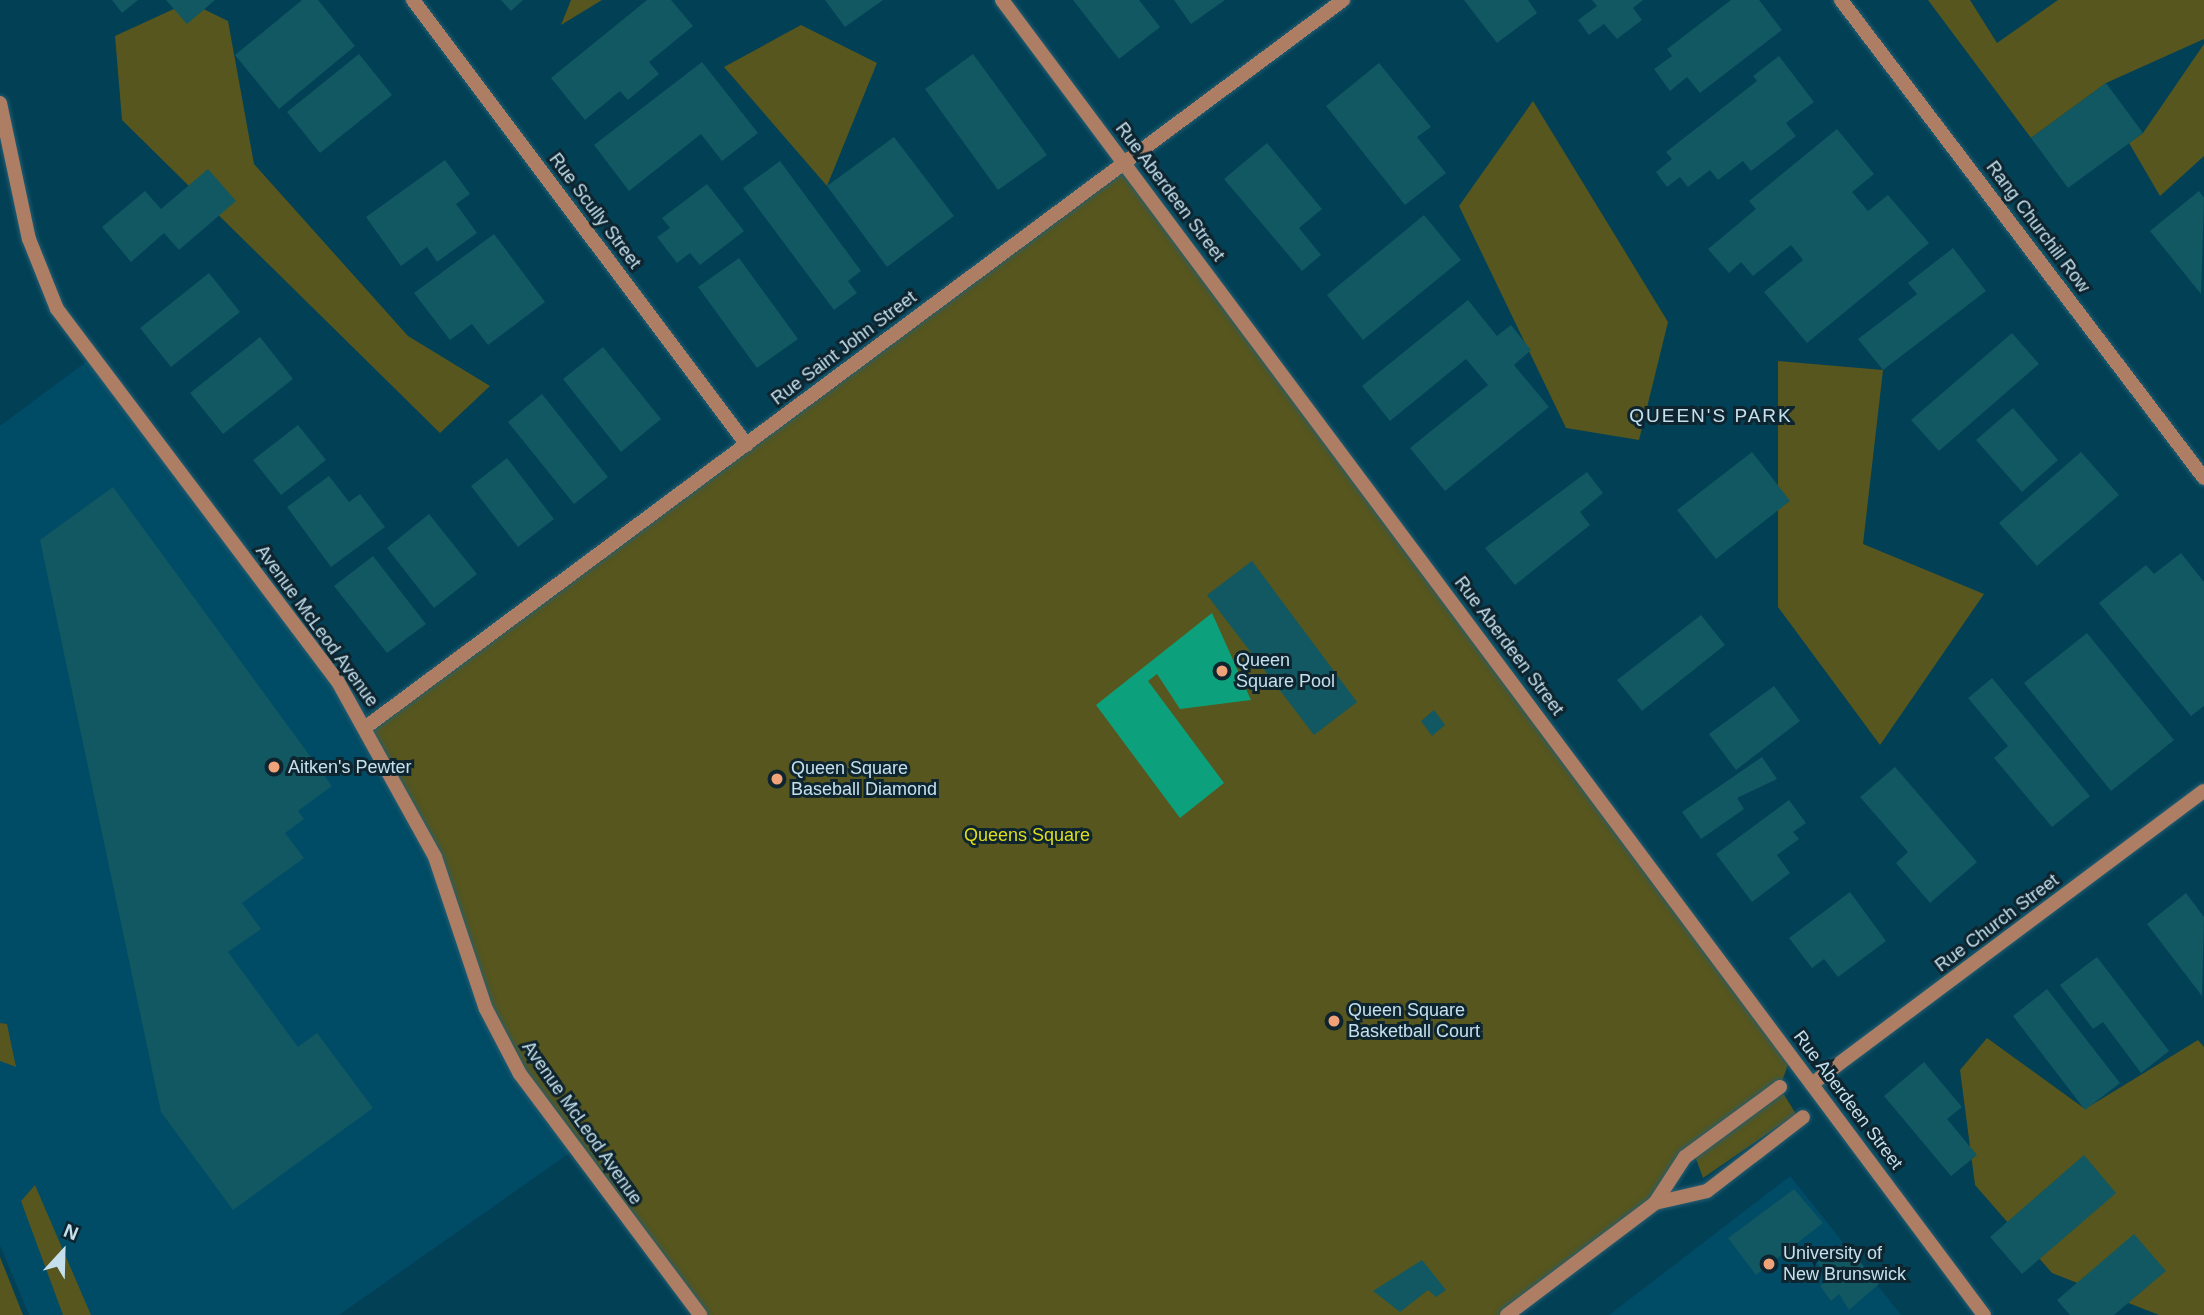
<!DOCTYPE html>
<html>
<head>
<meta charset="utf-8">
<style>
  body { margin:0 }
  #map { position:relative; width:2204px; height:1315px; overflow:hidden; background:#024056; font-family:Helvetica,sans-serif }
  div>[style] { position:absolute }
  .built>* { inset:0; background:#004b65 }
  .green>* { inset:0; background:#56561e }
  .water>* { inset:0; background:#0da07c }
  .building>* { inset:0; background:#115862 }
  .roads { filter:drop-shadow(0 0 2px #255d71) drop-shadow(0 0 2px #255d71) }
  .street>* { height:14px; margin:-7px; padding:0 7px; transform-origin:7px; border-radius:7px; background:#ad7d64 }
  .dots>* { width:19px; height:19px; translate:-50% -50%; box-sizing:border-box; border:4px solid #0e242e; border-radius:50% }
  span { translate:-50% -50%; white-space:nowrap; text-align:center; line-height:1.15; -webkit-text-stroke:6px #0e242e; paint-order:stroke }
  .street-label { font-size:18px; color:#c5e0ed }
  .poi-label { font-size:18px; color:#c5e0ed }
  .left { translate:0 -50%; text-align:left }
  .park-label { font-size:18px; color:#dfdd1b }
  .neighbourhood-label { font-size:19px; color:#c5e0ed; letter-spacing:2px }
  .north { position:absolute; left:28px; top:1217px; width:70px; height:70px; -webkit-text-stroke:5px #0e242e; paint-order:stroke; rotate:22deg; font-size:19px; font-weight:700; line-height:28px; text-align:center; color:#c5e0ed }
  .north::after { content:''; display:block; margin:auto; width:24px; height:32px; background:#c5e0ed; clip-path:polygon(50% 0,100% 100%,50% 72%,0 100%) }
</style>
</head>
<body>
<div id="map">
  <div class="built">
    <div style="clip-path:polygon(90px 359px,366px 727px,574px 1150px,339px 1315px,29px 1315px,0 1245px,0 426px)"></div>
    <div style="clip-path:polygon(1790px 1176px,1901px 1315px,1609px 1315px)"></div>
  </div>
  <div class="green">
    <div style="clip-path:polygon(571px 0,602px 0,561px 25px)"></div>
    <div style="clip-path:polygon(1928px 0,1970px 0,1997px 43px,2058px 0,2204px 0,2204px 39px,2106px 83px,2031px 138px)"></div>
    <div style="clip-path:polygon(189px 2px,228px 21px,254px 164px,408px 336px,490px 386px,440px 433px,122px 120px,115px 36px)"></div>
    <div style="clip-path:polygon(801px 25px,877px 63px,827px 186px,724px 67px)"></div>
    <div style="clip-path:polygon(2204px 44px,2204px 156px,2160px 196px,2129px 143px,2143px 133px)"></div>
    <div style="clip-path:polygon(1533px 101px,1668px 322px,1639px 440px,1566px 428px,1459px 206px)"></div>
    <div style="clip-path:polygon(1124px 163px,1791px 1056px,1780px 1087px,1685px 1157px,1655px 1203px,1507px 1315px,700px 1315px,574px 1150px,486px 1009px,435px 857px,366px 727px)"></div>
    <div style="clip-path:polygon(1778px 361px,1883px 370px,1863px 544px,1984px 594px,1880px 745px,1778px 607px)"></div>
    <div style="clip-path:polygon(0 1023px,7px 1024px,16px 1067px,0 1061px)"></div>
    <div style="clip-path:polygon(1987px 1038px,2085px 1109px,2198px 1040px,2204px 1047px,2204px 1315px,2159px 1315px,2052px 1273px,1975px 1185px,1960px 1070px)"></div>
    <div style="clip-path:polygon(1783px 1093px,1796px 1114px,1703px 1178px,1695px 1156px)"></div>
    <div style="clip-path:polygon(35px 1185px,91px 1315px,63px 1315px,21px 1201px)"></div>
    <div style="clip-path:polygon(0 1257px,23px 1315px,0 1315px)"></div>
  </div>
  <div class="water">
    <div style="clip-path:polygon(1212px 613px,1251px 700px,1180px 709px,1157px 674px,1148px 681px,1224px 783px,1180px 818px,1096px 705px)"></div>
  </div>
  <div class="building">
    <div style="clip-path:polygon(112px 0,138px 0,122px 13px)"></div>
    <div style="clip-path:polygon(166px 0,215px 0,187px 24px)"></div>
    <div style="clip-path:polygon(302px 0,318px 0,355px 46px,279px 109px,235px 55px)"></div>
    <div style="clip-path:polygon(501px 0,523px 0,511px 11px)"></div>
    <div style="clip-path:polygon(647px 0,671px 0,693px 26px,649px 62px,659px 74px,628px 100px,620px 91px,585px 120px,551px 78px)"></div>
    <div style="clip-path:polygon(825px 0,883px 0,845px 27px)"></div>
    <div style="clip-path:polygon(1073px 0,1139px 0,1160px 27px,1119px 59px)"></div>
    <div style="clip-path:polygon(1174px 0,1225px 0,1191px 24px)"></div>
    <div style="clip-path:polygon(1464px 0,1528px 0,1537px 13px,1497px 43px)"></div>
    <div style="clip-path:polygon(1592px 0,1643px 0,1633px 8px,1642px 20px,1617px 39px,1604px 24px,1589px 35px,1578px 20px,1597px 6px)"></div>
    <div style="clip-path:polygon(1731px 0,1759px 0,1782px 30px,1700px 93px,1687px 77px,1670px 91px,1654px 69px,1672px 56px,1667px 49px)"></div>
    <div style="clip-path:polygon(359px 54px,392px 95px,320px 153px,287px 112px)"></div>
    <div style="clip-path:polygon(973px 54px,1047px 155px,998px 190px,925px 89px)"></div>
    <div style="clip-path:polygon(1779px 56px,1814px 102px,1786px 123px,1796px 136px,1751px 171px,1743px 161px,1718px 180px,1710px 170px,1688px 187px,1680px 177px,1667px 187px,1656px 172px,1672px 159px,1666px 152px,1757px 81px,1753px 76px)"></div>
    <div style="clip-path:polygon(702px 62px,758px 133px,722px 161px,701px 134px,629px 191px,594px 145px)"></div>
    <div style="clip-path:polygon(1379px 63px,1431px 127px,1417px 137px,1446px 173px,1405px 205px,1326px 106px)"></div>
    <div style="clip-path:polygon(2106px 83px,2143px 133px,2068px 188px,2031px 138px)"></div>
    <div style="clip-path:polygon(1837px 129px,1874px 174px,1852px 192px,1868px 211px,1888px 195px,1929px 243px,1807px 343px,1764px 292px,1803px 260px,1791px 245px,1753px 276px,1741px 262px,1729px 273px,1708px 249px,1756px 209px,1749px 201px)"></div>
    <div style="clip-path:polygon(894px 137px,954px 216px,887px 267px,827px 186px)"></div>
    <div style="clip-path:polygon(1267px 143px,1322px 209px,1299px 228px,1321px 255px,1302px 271px,1224px 179px)"></div>
    <div style="clip-path:polygon(445px 160px,470px 194px,456px 204px,477px 233px,437px 262px,427px 247px,401px 266px,366px 217px)"></div>
    <div style="clip-path:polygon(780px 161px,861px 271px,848px 281px,857px 293px,834px 310px,743px 188px)"></div>
    <div style="clip-path:polygon(208px 169px,236px 201px,179px 250px,164px 233px,131px 262px,102px 227px,145px 191px,161px 209px)"></div>
    <div style="clip-path:polygon(707px 184px,744px 231px,700px 265px,690px 253px,677px 263px,657px 237px,670px 228px,662px 218px)"></div>
    <div style="clip-path:polygon(2199px 191px,2204px 198px,2201px 294px,2150px 231px)"></div>
    <div style="clip-path:polygon(1424px 215px,1461px 260px,1363px 340px,1327px 295px)"></div>
    <div style="clip-path:polygon(494px 234px,545px 302px,488px 345px,472px 324px,450px 340px,414px 293px)"></div>
    <div style="clip-path:polygon(1953px 248px,1986px 291px,1883px 370px,1858px 339px,1917px 294px,1908px 283px)"></div>
    <div style="clip-path:polygon(739px 258px,798px 339px,757px 368px,698px 287px)"></div>
    <div style="clip-path:polygon(209px 273px,240px 312px,171px 367px,140px 328px)"></div>
    <div style="clip-path:polygon(1468px 300px,1497px 336px,1511px 325px,1531px 350px,1514px 365px,1549px 407px,1445px 491px,1410px 448px,1488px 385px,1466px 359px,1390px 421px,1362px 386px)"></div>
    <div style="clip-path:polygon(2012px 333px,2039px 364px,1939px 451px,1911px 420px)"></div>
    <div style="clip-path:polygon(260px 337px,293px 379px,223px 434px,190px 393px)"></div>
    <div style="clip-path:polygon(603px 347px,661px 419px,621px 452px,563px 379px)"></div>
    <div style="clip-path:polygon(542px 394px,608px 477px,574px 504px,508px 422px)"></div>
    <div style="clip-path:polygon(2013px 408px,2058px 460px,2022px 492px,1976px 440px)"></div>
    <div style="clip-path:polygon(298px 425px,326px 460px,281px 495px,253px 460px)"></div>
    <div style="clip-path:polygon(1752px 452px,1790px 501px,1716px 559px,1677px 510px)"></div>
    <div style="clip-path:polygon(2081px 452px,2119px 495px,2037px 566px,1999px 523px)"></div>
    <div style="clip-path:polygon(507px 458px,554px 519px,518px 547px,471px 486px)"></div>
    <div style="clip-path:polygon(1587px 472px,1603px 493px,1580px 512px,1590px 525px,1515px 585px,1485px 548px)"></div>
    <div style="clip-path:polygon(329px 476px,349px 502px,360px 494px,385px 527px,331px 567px,287px 507px)"></div>
    <div style="clip-path:polygon(113px 487px,332px 786px,298px 811px,304px 819px,285px 833px,304px 858px,242px 903px,261px 929px,228px 952px,298px 1047px,317px 1033px,373px 1108px,233px 1210px,161px 1112px,40px 540px)"></div>
    <div style="clip-path:polygon(429px 514px,477px 574px,434px 608px,387px 548px)"></div>
    <div style="clip-path:polygon(2181px 553px,2204px 582px,2204px 706px,2191px 716px,2099px 603px,2146px 565px,2154px 574px)"></div>
    <div style="clip-path:polygon(373px 556px,426px 624px,387px 653px,334px 586px)"></div>
    <div style="clip-path:polygon(1252px 561px,1357px 702px,1314px 735px,1207px 595px)"></div>
    <div style="clip-path:polygon(1701px 615px,1725px 645px,1642px 711px,1617px 680px)"></div>
    <div style="clip-path:polygon(2087px 633px,2174px 740px,2111px 791px,2024px 683px)"></div>
    <div style="clip-path:polygon(1992px 678px,2090px 796px,2052px 827px,1994px 758px,2008px 746px,1968px 698px)"></div>
    <div style="clip-path:polygon(1774px 686px,1800px 721px,1736px 770px,1709px 734px)"></div>
    <div style="clip-path:polygon(1434px 710px,1445px 725px,1432px 736px,1421px 721px)"></div>
    <div style="clip-path:polygon(1762px 757px,1777px 779px,1737px 798px,1744px 809px,1701px 839px,1682px 812px)"></div>
    <div style="clip-path:polygon(1895px 767px,1977px 862px,1930px 903px,1896px 863px,1908px 852px,1860px 797px)"></div>
    <div style="clip-path:polygon(1789px 800px,1806px 823px,1793px 832px,1799px 839px,1777px 855px,1790px 873px,1752px 902px,1716px 854px)"></div>
    <div style="clip-path:polygon(1850px 892px,1886px 941px,1838px 977px,1824px 959px,1812px 968px,1789px 938px)"></div>
    <div style="clip-path:polygon(2186px 893px,2204px 917px,2202px 996px,2147px 924px)"></div>
    <div style="clip-path:polygon(2097px 957px,2169px 1051px,2141px 1073px,2103px 1022px,2093px 1029px,2060px 985px)"></div>
    <div style="clip-path:polygon(2047px 989px,2120px 1083px,2085px 1110px,2013px 1016px)"></div>
    <div style="clip-path:polygon(1924px 1062px,1962px 1107px,1947px 1119px,1977px 1155px,1951px 1176px,1884px 1096px)"></div>
    <div style="clip-path:polygon(2084px 1155px,2116px 1193px,2022px 1274px,1990px 1237px)"></div>
    <div style="clip-path:polygon(1794px 1189px,1823px 1223px,1756px 1275px,1728px 1238px)"></div>
    <div style="clip-path:polygon(2134px 1234px,2166px 1271px,2114px 1315px,2070px 1315px,2057px 1300px)"></div>
    <div style="clip-path:polygon(1844px 1243px,1879px 1284px,1849px 1310px,1839px 1294px,1831px 1301px,1820px 1286px,1829px 1278px,1817px 1263px)"></div>
    <div style="clip-path:polygon(1422px 1260px,1446px 1290px,1436px 1297px,1428px 1290px,1400px 1312px,1373px 1291px)"></div>
  </div>
  <div class="roads">
    <div class="street">
      <div style="left:413px;top:0;width:556px;rotate:53.11deg"></div>
      <div style="left:1002px;top:0;width:1641px;rotate:53.25deg"></div>
      <div style="left:1841px;top:0;width:600px;rotate:52.79deg"></div>
      <div style="left:0;top:103px;width:139px;rotate:78deg"></div>
      <div style="left:29px;top:239px;width:75px;rotate:68.2deg"></div>
      <div style="left:57px;top:309px;width:465px;rotate:53deg"></div>
      <div style="left:337px;top:680px;width:202px;rotate:61deg"></div>
      <div style="left:435px;top:857px;width:160px;rotate:71.5deg"></div>
      <div style="left:486px;top:1009px;width:73px;rotate:62.4deg"></div>
      <div style="left:520px;top:1074px;width:301px;rotate:53.2deg"></div>
      <div style="left:366px;top:727px;width:1218px;rotate:-36.65deg"></div>
      <div style="left:1812px;top:1084px;width:489px;rotate:-36.8deg"></div>
      <div style="left:1655px;top:1203px;width:53px;rotate:-13deg"></div>
      <div style="left:1707px;top:1191px;width:121px;rotate:-37.6deg"></div>
      <div style="left:1507px;top:1315px;width:186px;rotate:-37.1deg"></div>
      <div style="left:1655px;top:1203px;width:55px;rotate:-56.9deg"></div>
      <div style="left:1685px;top:1157px;width:118px;rotate:-36.4deg"></div>
    </div>
  </div>
  <div class="dots">
    <div style="left:1222px;top:671px;background:#f0a279"></div>
    <div style="left:274px;top:767px;background:#f0a279"></div>
    <div style="left:777px;top:779px;background:#f0a279"></div>
    <div style="left:1334px;top:1021px;background:#f0a279"></div>
    <div style="left:1769px;top:1264px;background:#f0a279"></div>
  </div>
  <div class="street-label">
    <span style="left:1170px;top:192px;rotate:53deg">Rue Aberdeen Street</span>
    <span style="left:595px;top:211px;rotate:53deg">Rue Scully Street</span>
    <span style="left:2038px;top:227px;rotate:53deg">Rang Churchill Row</span>
    <span style="left:844px;top:348px;rotate:-37deg">Rue Saint John Street</span>
    <span style="left:317px;top:626px;rotate:54deg">Avenue McLeod Avenue</span>
    <span style="left:1509px;top:646px;rotate:53deg">Rue Aberdeen Street</span>
    <span style="left:1997px;top:923px;rotate:-37deg">Rue Church Street</span>
    <span style="left:1848px;top:1100px;rotate:53deg">Rue Aberdeen Street</span>
    <span style="left:582px;top:1123px;rotate:55deg">Avenue McLeod Avenue</span>
  </div>
  <div class="poi-label">
    <span class="left" style="left:1236px;top:671px">Queen<br>Square Pool</span>
    <span class="left" style="left:288px;top:767px">Aitken's Pewter</span>
    <span class="left" style="left:791px;top:779px">Queen Square<br>Baseball Diamond</span>
    <span class="left" style="left:1348px;top:1021px">Queen Square<br>Basketball Court</span>
    <span class="left" style="left:1783px;top:1264px">University of<br>New Brunswick</span>
  </div>
  <div class="park-label">
    <span style="left:1027px;top:835px">Queens Square</span>
  </div>
  <div class="neighbourhood-label">
    <span style="left:1711px;top:416px">QUEEN'S PARK</span>
  </div>
  <div class="north">N</div>
</div>
</body>
</html>
